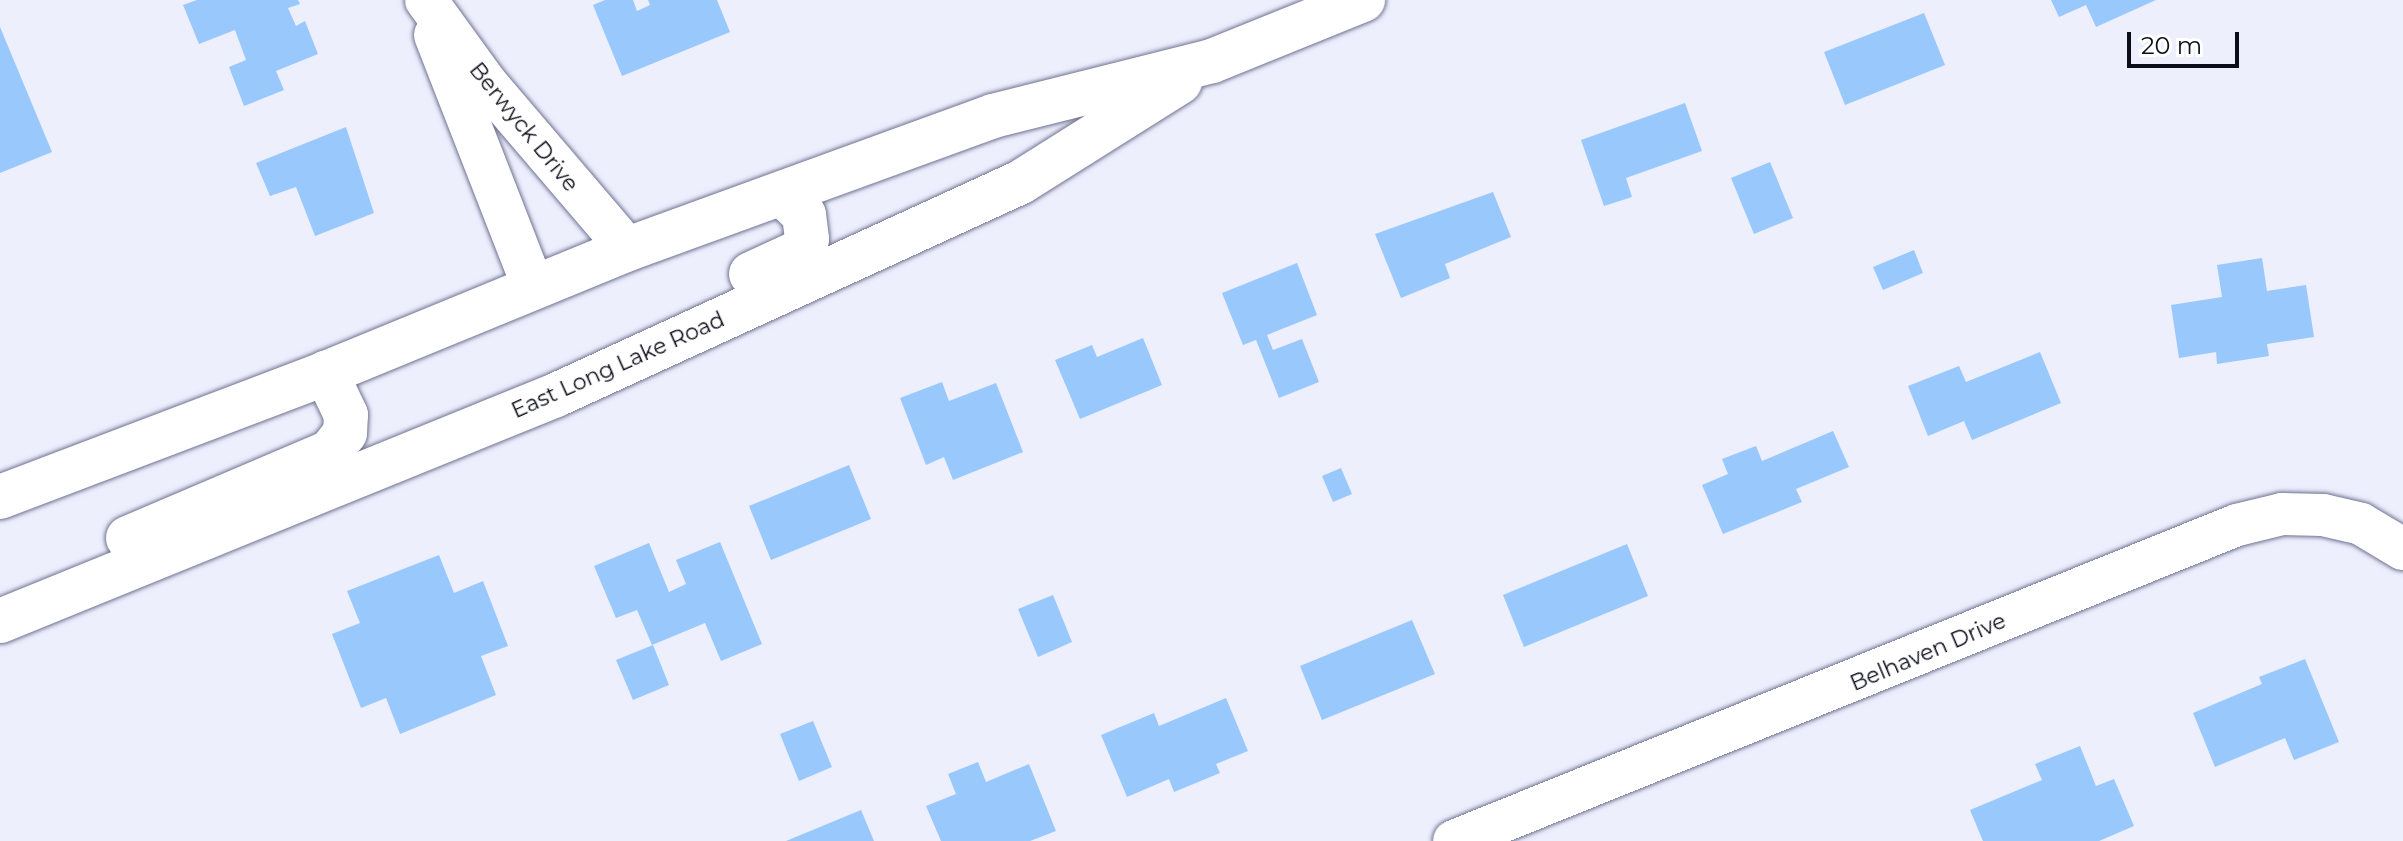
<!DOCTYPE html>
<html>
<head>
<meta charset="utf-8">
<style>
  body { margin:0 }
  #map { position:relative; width:2403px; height:841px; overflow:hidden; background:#edeffd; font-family:Montserrat,sans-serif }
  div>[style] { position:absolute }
  .building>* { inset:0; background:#99c8fc }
  .roads { filter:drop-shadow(0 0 2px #6f7292) drop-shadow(0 0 2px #6f7292) }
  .street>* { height:42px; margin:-21px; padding:0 21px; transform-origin:21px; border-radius:21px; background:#fff }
  .secondary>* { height:44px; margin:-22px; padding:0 22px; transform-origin:22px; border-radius:22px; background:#fff }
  span { translate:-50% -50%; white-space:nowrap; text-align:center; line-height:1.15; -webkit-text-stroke:8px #fff; paint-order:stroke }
  .street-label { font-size:22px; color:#0c0d19 }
  .scale { position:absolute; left:2127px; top:32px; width:112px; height:36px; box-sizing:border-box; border:4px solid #0c0d19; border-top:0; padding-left:10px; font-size:24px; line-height:28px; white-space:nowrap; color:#0c0d19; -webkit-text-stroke:6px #fff; paint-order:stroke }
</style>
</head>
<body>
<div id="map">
  <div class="building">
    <div style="clip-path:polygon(197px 0,298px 0,300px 4px,288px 8px,296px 26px,305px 21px,318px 54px,276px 71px,284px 90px,244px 106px,229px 67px,246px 60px,235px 30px,199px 44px,183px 5px)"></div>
    <div style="clip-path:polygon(605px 0,633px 0,637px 11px,650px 5px,648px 0,717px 0,730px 32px,622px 76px,593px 5px)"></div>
    <div style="clip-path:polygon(2051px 0,2156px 0,2096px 27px,2086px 5px,2059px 17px)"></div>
    <div style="clip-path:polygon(1924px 13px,1945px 65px,1845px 105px,1824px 52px)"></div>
    <div style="clip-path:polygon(0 27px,52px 152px,0 173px)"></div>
    <div style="clip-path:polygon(1685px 103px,1702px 151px,1626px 178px,1632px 197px,1604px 206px,1581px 140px)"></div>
    <div style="clip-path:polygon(346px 127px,374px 213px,315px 236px,296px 187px,270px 196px,256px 163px)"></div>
    <div style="clip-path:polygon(1770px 162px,1793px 218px,1754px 234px,1731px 178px)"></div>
    <div style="clip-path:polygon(1493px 192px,1511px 237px,1445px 264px,1450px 278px,1401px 298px,1375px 234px)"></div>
    <div style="clip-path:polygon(1914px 250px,1923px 273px,1883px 290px,1873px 267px)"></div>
    <div style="clip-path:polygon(2262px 258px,2267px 291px,2306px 285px,2314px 337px,2267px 344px,2269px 356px,2217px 364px,2216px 352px,2179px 358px,2171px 305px,2222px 297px,2217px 265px)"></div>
    <div style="clip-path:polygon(1297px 263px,1317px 315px,1267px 335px,1273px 350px,1302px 339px,1319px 382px,1279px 398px,1256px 340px,1243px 345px,1222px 293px)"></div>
    <div style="clip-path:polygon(1143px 338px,1162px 385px,1080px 419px,1055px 360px,1092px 345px,1097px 357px)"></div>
    <div style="clip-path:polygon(2040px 352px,2061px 403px,1972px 440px,1964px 421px,1928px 436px,1908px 386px,1959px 366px,1966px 382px)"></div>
    <div style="clip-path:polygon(942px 382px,949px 401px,996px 383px,1023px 452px,953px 480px,944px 457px,926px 465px,900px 398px)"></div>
    <div style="clip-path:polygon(1833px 431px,1849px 467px,1796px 489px,1802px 502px,1723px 534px,1702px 485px,1728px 474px,1722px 459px,1756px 446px,1762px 461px)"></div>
    <div style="clip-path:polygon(849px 465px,871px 519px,771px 560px,749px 506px)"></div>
    <div style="clip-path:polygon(1341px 468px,1352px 494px,1333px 502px,1322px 476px)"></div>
    <div style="clip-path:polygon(720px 542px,762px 644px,721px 661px,705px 623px,652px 645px,637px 610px,616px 618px,594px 566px,649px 543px,669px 592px,686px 584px,676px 560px)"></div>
    <div style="clip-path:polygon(1627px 544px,1648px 596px,1524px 647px,1503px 595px)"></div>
    <div style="clip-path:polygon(439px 555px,454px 593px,483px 581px,508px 646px,481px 656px,496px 695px,400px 734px,386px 698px,361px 708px,332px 634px,360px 623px,347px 591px)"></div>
    <div style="clip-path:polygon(1053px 595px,1072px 642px,1038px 657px,1018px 609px)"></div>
    <div style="clip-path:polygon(1412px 620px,1435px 674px,1322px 720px,1300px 666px)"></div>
    <div style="clip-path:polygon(653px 645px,669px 685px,633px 700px,616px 660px)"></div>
    <div style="clip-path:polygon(2305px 659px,2339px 742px,2294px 760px,2285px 738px,2215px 767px,2193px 713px,2262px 684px,2259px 677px)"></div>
    <div style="clip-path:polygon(1226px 698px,1248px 751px,1216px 764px,1220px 773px,1174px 792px,1169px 779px,1127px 797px,1101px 735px,1154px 713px,1159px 726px)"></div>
    <div style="clip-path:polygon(813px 721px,832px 767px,799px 781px,780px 734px)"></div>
    <div style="clip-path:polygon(2080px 746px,2096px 786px,2114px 779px,2134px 826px,2099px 841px,1983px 841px,1970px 810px,2042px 780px,2035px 764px)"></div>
    <div style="clip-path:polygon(978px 762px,986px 782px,1029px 764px,1056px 831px,1030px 841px,941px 841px,926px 806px,956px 794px,948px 774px)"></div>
    <div style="clip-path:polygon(861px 810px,874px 841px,786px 841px)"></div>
  </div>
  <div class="roads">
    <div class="street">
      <div style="left:426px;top:0;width:102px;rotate:54.1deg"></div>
      <div style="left:486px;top:83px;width:218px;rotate:49.5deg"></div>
      <div style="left:435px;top:35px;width:269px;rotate:68.7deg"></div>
      <div style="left:1454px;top:841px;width:844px;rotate:-21.98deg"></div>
      <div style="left:2237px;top:525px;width:46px;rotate:-13.7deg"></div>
      <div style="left:2282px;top:514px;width:41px;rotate:1.4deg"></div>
      <div style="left:2323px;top:515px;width:39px;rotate:13deg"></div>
      <div style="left:2361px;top:524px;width:49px;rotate:30.8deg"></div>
    </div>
    <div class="secondary">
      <div style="left:751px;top:274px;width:55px;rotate:-24.7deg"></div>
      <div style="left:801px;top:251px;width:13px;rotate:-63deg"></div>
      <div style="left:807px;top:239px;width:24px;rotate:-97deg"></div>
      <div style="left:804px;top:215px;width:30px;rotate:-136deg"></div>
      <div style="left:0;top:497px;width:349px;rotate:-20.8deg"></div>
      <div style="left:326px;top:373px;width:326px;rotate:-22.3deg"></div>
      <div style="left:628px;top:249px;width:388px;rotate:-20deg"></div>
      <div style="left:993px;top:116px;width:226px;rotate:-14.1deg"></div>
      <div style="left:1212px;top:61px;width:163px;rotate:-22deg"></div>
      <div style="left:128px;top:538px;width:220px;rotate:-23.1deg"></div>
      <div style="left:330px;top:452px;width:24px;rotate:-52deg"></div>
      <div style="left:345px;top:433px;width:18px;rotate:-87deg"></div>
      <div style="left:346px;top:415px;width:47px;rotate:-115.5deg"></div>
      <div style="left:0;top:621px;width:600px;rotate:-22.12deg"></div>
      <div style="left:556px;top:395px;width:511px;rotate:-24.61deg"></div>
      <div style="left:1021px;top:182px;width:188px;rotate:-32.2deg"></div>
    </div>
  </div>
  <div class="street-label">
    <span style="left:524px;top:127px;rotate:51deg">Berwyck Drive</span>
    <span style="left:618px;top:365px;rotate:-24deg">East Long Lake Road</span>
    <span style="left:1928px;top:652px;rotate:-23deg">Belhaven Drive</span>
  </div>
  <div class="scale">20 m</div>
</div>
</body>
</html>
